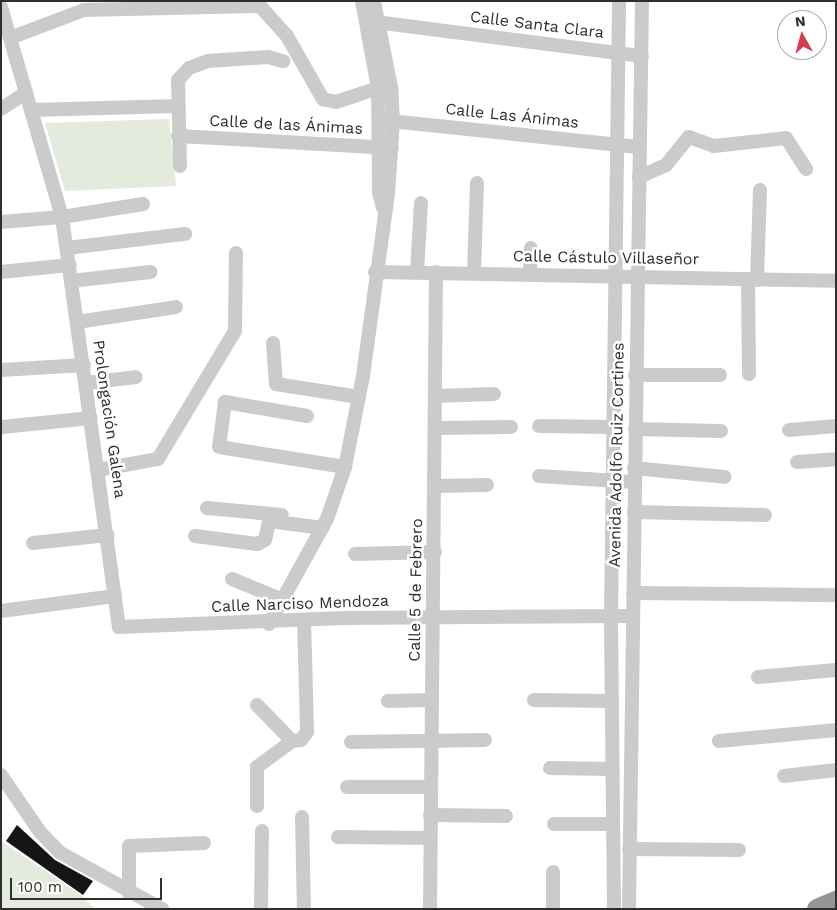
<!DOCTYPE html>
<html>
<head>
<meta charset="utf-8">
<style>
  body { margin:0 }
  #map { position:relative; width:837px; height:910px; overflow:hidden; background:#fff; font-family:"Work Sans",sans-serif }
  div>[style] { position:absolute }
  .green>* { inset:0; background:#e4eadc }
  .building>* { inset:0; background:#151515 }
  .minor>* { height:14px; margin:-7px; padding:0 7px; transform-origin:7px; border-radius:7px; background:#cbcbcb }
  .highway>* { height:20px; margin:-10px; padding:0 10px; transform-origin:10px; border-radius:10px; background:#959595 }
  span { translate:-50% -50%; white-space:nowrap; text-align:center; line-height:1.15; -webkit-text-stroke:5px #fff; paint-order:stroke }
  .street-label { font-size:16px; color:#2e2e2e }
  .frame { position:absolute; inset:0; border:2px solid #2e2e2e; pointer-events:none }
  .north { position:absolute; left:777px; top:10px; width:50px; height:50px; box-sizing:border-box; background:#fff; border:1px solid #ababab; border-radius:50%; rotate:353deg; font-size:14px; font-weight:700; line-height:20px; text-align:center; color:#2e2e2e }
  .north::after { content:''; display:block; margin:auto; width:18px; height:22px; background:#d83d4f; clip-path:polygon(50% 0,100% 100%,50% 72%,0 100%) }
  .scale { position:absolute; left:10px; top:878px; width:152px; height:22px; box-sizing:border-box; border:2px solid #2e2e2e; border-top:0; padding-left:6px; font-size:15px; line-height:18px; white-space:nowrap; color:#2e2e2e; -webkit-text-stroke:4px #fff; paint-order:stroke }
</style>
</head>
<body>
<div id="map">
  <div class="green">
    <div style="clip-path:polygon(169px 119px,176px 186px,65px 191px,45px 123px)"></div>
    <div style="clip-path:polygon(1px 841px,82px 896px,95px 909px,1px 909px)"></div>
  </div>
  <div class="building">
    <div style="clip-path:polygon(17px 825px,55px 860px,93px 881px,83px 895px,6px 841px)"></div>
  </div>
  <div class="minor">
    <div style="left:362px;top:1px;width:88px;rotate:79.6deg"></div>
    <div style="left:378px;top:88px;width:104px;rotate:89.4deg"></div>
    <div style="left:379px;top:192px;width:16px;rotate:76deg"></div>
    <div style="left:1px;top:7px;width:219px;rotate:73.8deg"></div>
    <div style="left:62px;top:217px;width:414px;rotate:82.1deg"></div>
    <div style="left:119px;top:627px;width:226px;rotate:-2.3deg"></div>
    <div style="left:345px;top:618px;width:288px;rotate:-0.4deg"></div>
    <div style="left:368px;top:21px;width:276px;rotate:7.3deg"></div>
    <div style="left:10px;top:38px;width:79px;rotate:-20.7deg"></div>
    <div style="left:84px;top:10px;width:176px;rotate:-1.3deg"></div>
    <div style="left:260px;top:6px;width:40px;rotate:48deg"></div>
    <div style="left:287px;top:36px;width:73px;rotate:60.3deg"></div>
    <div style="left:323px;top:99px;width:13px;rotate:13deg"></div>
    <div style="left:336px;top:102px;width:44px;rotate:-18.4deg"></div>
    <div style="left:1px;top:109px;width:30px;rotate:-33deg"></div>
    <div style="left:31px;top:110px;width:146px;rotate:-1.6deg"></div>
    <div style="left:381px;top:120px;width:259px;rotate:6deg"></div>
    <div style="left:178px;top:136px;width:214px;rotate:3.2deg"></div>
    <div style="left:180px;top:166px;width:86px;rotate:-91.3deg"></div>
    <div style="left:178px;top:80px;width:16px;rotate:-47deg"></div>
    <div style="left:189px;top:68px;width:20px;rotate:-20deg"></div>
    <div style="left:208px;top:61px;width:60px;rotate:-3.8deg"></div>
    <div style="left:268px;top:57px;width:16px;rotate:15deg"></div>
    <div style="left:639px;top:177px;width:30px;rotate:-24deg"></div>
    <div style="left:666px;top:165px;width:36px;rotate:-51deg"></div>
    <div style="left:689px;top:137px;width:27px;rotate:20deg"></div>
    <div style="left:714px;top:146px;width:72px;rotate:-6.3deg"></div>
    <div style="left:786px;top:138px;width:37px;rotate:57deg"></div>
    <div style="left:62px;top:217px;width:82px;rotate:-9.1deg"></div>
    <div style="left:1px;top:222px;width:61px;rotate:-4.7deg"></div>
    <div style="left:67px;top:248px;width:119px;rotate:-6.8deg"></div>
    <div style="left:1px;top:272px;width:69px;rotate:-5.8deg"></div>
    <div style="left:375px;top:272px;width:461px;rotate:1.1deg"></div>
    <div style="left:417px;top:272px;width:69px;rotate:-86.7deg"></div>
    <div style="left:474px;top:273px;width:90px;rotate:-88.1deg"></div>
    <div style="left:530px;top:273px;width:25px;rotate:-88deg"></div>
    <div style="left:748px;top:279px;width:95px;rotate:89.4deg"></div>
    <div style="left:757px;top:280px;width:90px;rotate:-88.1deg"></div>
    <div style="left:71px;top:281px;width:80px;rotate:-6.5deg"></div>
    <div style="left:77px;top:322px;width:100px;rotate:-8.6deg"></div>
    <div style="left:273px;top:343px;width:41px;rotate:85.8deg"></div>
    <div style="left:276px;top:384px;width:84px;rotate:8.9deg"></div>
    <div style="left:1px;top:370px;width:83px;rotate:-3.4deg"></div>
    <div style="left:635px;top:375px;width:85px"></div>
    <div style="left:86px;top:383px;width:50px;rotate:-6.8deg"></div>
    <div style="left:435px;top:396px;width:59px;rotate:-1.9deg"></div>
    <div style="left:307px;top:416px;width:83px;rotate:-170.3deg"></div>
    <div style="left:225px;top:402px;width:45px;rotate:97.6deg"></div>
    <div style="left:219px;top:447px;width:128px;rotate:9deg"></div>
    <div style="left:539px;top:426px;width:74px;rotate:0.8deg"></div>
    <div style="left:2px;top:427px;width:89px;rotate:-5.8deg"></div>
    <div style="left:436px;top:428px;width:75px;rotate:-0.8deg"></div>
    <div style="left:635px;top:429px;width:86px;rotate:1.3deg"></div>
    <div style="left:789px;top:430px;width:47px;rotate:-4.9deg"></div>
    <div style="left:797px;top:462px;width:39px;rotate:-4deg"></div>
    <div style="left:634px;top:468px;width:91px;rotate:5.6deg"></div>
    <div style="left:98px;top:470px;width:61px;rotate:-10.4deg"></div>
    <div style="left:158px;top:459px;width:149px;rotate:-59deg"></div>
    <div style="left:235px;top:331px;width:78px;rotate:-89.3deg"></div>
    <div style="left:539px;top:476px;width:95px;rotate:3.6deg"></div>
    <div style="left:434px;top:486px;width:53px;rotate:-1.1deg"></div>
    <div style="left:207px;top:508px;width:75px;rotate:5.3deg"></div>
    <div style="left:634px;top:512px;width:131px;rotate:1.3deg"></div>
    <div style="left:195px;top:536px;width:63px;rotate:7.4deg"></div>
    <div style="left:257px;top:544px;width:9px;rotate:-27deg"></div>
    <div style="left:265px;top:540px;width:19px;rotate:-78deg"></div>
    <div style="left:269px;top:521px;width:54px;rotate:7.4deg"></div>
    <div style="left:33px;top:543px;width:75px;rotate:-6.1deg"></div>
    <div style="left:355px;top:554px;width:80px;rotate:-1.4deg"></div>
    <div style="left:232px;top:579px;width:55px;rotate:22.4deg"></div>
    <div style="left:633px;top:593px;width:203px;rotate:0.6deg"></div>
    <div style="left:1px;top:611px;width:115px;rotate:-7.5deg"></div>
    <div style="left:269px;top:624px;width:120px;rotate:-61.1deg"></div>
    <div style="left:327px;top:519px;width:55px;rotate:-70.9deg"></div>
    <div style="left:345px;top:467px;width:93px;rotate:-78.8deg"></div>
    <div style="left:363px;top:376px;width:184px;rotate:-82.2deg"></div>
    <div style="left:388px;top:194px;width:73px;rotate:-86.1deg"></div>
    <div style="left:393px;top:121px;width:34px;rotate:-93deg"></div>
    <div style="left:391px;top:87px;width:88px;rotate:-101.2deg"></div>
    <div style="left:758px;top:677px;width:78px;rotate:-5.1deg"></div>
    <div style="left:534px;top:700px;width:78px;rotate:0.7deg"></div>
    <div style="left:388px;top:701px;width:44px;rotate:-1.3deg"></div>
    <div style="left:257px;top:705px;width:50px;rotate:45.8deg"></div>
    <div style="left:292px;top:741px;width:9px;rotate:-6deg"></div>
    <div style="left:301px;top:740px;width:10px;rotate:-53deg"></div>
    <div style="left:307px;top:732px;width:111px;rotate:-91.5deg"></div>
    <div style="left:719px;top:741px;width:118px;rotate:-5.4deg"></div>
    <div style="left:351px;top:742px;width:134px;rotate:-0.9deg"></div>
    <div style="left:550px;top:768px;width:62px;rotate:0.9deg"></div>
    <div style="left:1px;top:775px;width:69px;rotate:55.6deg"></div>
    <div style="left:40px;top:832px;width:28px;rotate:46deg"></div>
    <div style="left:59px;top:852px;width:118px;rotate:29deg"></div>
    <div style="left:784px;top:776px;width:52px;rotate:-6.6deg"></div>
    <div style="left:347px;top:787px;width:84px"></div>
    <div style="left:257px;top:806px;width:39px;rotate:-90deg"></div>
    <div style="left:257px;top:767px;width:44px;rotate:-36.6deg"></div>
    <div style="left:430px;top:815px;width:76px;rotate:0.8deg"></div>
    <div style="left:302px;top:817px;width:92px;rotate:88.8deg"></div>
    <div style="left:554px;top:824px;width:59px"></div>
    <div style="left:338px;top:837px;width:92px;rotate:0.6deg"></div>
    <div style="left:629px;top:849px;width:110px;rotate:0.5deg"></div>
    <div style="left:129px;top:893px;width:47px;rotate:-90deg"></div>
    <div style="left:129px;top:846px;width:75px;rotate:-2.3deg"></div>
    <div style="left:261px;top:909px;width:78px;rotate:-89.3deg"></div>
    <div style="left:430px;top:909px;width:637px;rotate:-89.46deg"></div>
    <div style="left:553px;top:909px;width:37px;rotate:-90deg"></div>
    <div style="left:614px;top:909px;width:293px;rotate:-90.6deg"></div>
    <div style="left:611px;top:616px;width:615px;rotate:-89.25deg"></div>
    <div style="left:629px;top:909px;width:908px;rotate:-89.18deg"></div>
  </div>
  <div class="highway">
    <div style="left:817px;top:909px;width:21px;rotate:-23deg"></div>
  </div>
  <div class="street-label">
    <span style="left:537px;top:25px;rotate:7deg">Calle Santa Clara</span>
    <span style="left:512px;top:116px;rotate:6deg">Calle Las Ánimas</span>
    <span style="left:286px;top:125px;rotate:3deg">Calle de las Ánimas</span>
    <span style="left:606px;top:258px;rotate:1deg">Calle Cástulo Villaseñor</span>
    <span style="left:109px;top:419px;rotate:82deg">Prolongación Galena</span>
    <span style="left:617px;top:455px;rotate:-89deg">Avenida Adolfo Ruiz Cortines</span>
    <span style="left:416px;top:590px;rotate:-89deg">Calle 5 de Febrero</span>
    <span style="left:300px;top:604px;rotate:-2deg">Calle Narciso Mendoza</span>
  </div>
  <div class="frame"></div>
  <div class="north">N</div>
  <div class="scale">100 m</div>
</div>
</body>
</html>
